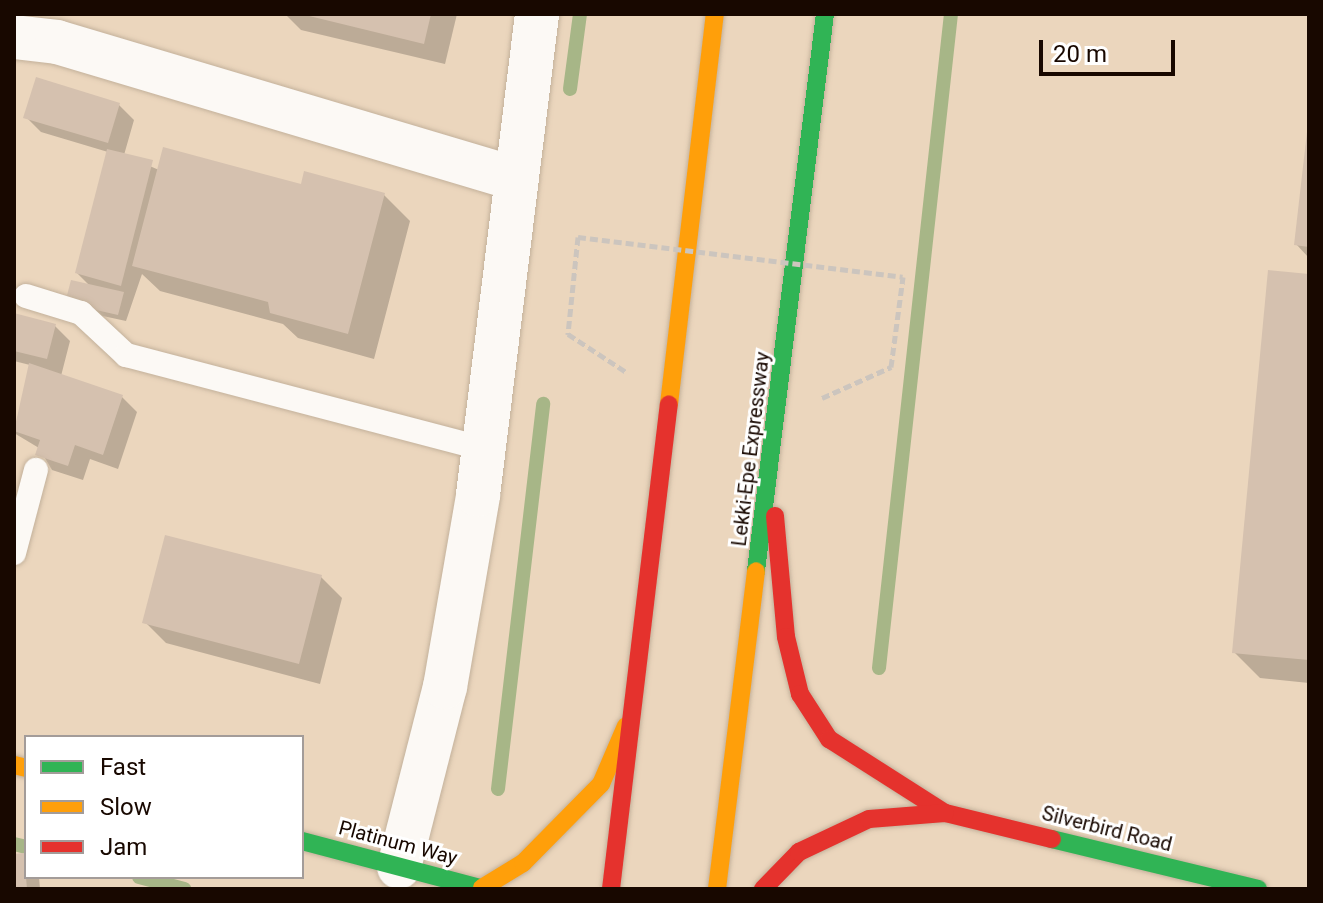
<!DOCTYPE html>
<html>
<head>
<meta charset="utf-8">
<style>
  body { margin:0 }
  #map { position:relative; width:1323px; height:903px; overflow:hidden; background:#ebd6bd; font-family:Roboto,sans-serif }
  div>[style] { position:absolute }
  .shadow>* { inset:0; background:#0003 }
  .stream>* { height:14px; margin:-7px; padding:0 7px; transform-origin:7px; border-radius:7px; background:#a7b687 }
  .building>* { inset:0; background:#d5c1af }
  .path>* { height:5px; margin-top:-2.5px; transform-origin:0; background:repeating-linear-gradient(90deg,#ccc5be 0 8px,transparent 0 12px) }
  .roads { filter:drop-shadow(0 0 2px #c3b19b) drop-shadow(0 0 2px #c3b19b) }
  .lane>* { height:24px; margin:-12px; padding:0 12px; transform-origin:12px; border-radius:12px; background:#fcf9f5 }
  .street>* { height:44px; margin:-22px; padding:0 22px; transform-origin:22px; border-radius:22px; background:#fcf9f5 }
  .fast>* { height:18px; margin:-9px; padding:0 9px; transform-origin:9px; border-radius:9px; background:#30b455 }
  .slow>* { height:18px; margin:-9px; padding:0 9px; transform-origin:9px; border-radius:9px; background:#ff9f0a }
  .jam>* { height:18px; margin:-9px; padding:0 9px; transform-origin:9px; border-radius:9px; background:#e5322d }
  .path-bridge>* { height:5px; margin-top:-2.5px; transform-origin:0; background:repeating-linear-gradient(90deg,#ccc5be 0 8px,transparent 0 12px) }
  span { translate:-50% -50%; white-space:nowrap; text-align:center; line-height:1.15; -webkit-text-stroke:6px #fff; paint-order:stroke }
  .street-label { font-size:20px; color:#180800 }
  .frame { position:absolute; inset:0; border:16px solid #180800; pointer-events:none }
  .legend { position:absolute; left:24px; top:735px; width:280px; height:144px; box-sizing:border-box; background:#fff; border:2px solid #a39c99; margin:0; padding:10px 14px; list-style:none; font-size:24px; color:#180800 }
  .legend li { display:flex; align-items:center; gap:16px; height:40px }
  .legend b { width:40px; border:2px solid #a39c99 }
  .scale { position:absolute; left:1039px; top:40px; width:136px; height:36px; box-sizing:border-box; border:4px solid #180800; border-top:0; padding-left:10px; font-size:24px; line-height:28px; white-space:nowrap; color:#180800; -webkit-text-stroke:6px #fff; paint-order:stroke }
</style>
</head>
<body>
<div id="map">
  <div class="shadow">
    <div style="clip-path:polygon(285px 14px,457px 14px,445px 64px,301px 30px)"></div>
    <div style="clip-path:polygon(119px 105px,134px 120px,124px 155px,159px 170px,384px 195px,410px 221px,374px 359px,298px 338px,283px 324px,160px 291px,142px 274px,126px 321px,75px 310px,91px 287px,77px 273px,108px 152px,41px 132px,26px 117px)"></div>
    <div style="clip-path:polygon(1309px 133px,1309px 258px,1296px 244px)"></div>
    <div style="clip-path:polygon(1309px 276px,1309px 683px,1260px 678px,1234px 652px)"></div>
    <div style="clip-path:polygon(14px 315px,55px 326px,70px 341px,61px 376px,122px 397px,137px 412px,118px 469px,90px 459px,83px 480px,52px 470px,39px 448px,14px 433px,30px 365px,14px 361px)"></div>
    <div style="clip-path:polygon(321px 577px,342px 598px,320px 684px,166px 643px,145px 622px)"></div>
    <div style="clip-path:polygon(14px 856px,26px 858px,26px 877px,39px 877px,40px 889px,14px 889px)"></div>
  </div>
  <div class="stream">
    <div style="left:570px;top:89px;width:76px;rotate:-82.4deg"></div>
    <div style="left:879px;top:668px;width:658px;rotate:-83.72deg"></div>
    <div style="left:498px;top:789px;width:388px;rotate:-83.3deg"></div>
    <div style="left:14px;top:844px;width:12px;rotate:14deg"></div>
    <div style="left:139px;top:877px;width:47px;rotate:14.9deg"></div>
  </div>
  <div class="building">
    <div style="clip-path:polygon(301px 14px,431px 14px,424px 44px)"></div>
    <div style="clip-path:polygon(36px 77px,120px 103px,108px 143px,23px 118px)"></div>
    <div style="clip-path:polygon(1307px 132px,1309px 133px,1309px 247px,1294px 245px)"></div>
    <div style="clip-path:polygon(163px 147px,301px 184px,304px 171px,385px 193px,348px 334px,270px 313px,268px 302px,132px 266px)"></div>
    <div style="clip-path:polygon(107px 149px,153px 160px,121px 286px,75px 273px)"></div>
    <div style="clip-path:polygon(1268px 270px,1309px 274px,1309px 660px,1232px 653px)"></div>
    <div style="clip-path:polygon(71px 280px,124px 292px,118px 315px,65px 303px)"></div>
    <div style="clip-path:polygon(14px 313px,56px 324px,47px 359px,14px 351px)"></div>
    <div style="clip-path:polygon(29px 363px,123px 395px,103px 455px,75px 445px,68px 466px,35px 455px,40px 440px,14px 431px)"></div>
    <div style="clip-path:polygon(165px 535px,322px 575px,299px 664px,142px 623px)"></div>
    <div style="clip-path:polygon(24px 853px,27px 889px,14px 889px,14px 854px)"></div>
  </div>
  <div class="path">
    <div style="left:578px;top:237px;width:98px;rotate:95.9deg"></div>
    <div style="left:568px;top:334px;width:69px;rotate:33.2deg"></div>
    <div style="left:822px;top:398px;width:76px;rotate:-24.2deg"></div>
    <div style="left:891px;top:367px;width:91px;rotate:-82.4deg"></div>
  </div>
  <div class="roads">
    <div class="lane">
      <div style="left:26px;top:296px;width:58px;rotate:17.2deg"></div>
      <div style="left:81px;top:313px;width:62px;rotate:43deg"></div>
      <div style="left:126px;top:355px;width:370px;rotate:14.7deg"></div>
      <div style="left:14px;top:553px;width:86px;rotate:-75.2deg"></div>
    </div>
    <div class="street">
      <div style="left:14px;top:37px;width:43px;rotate:6.6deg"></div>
      <div style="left:57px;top:42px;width:479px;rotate:16.6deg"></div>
      <div style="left:399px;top:867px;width:186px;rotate:-75.7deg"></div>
      <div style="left:445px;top:687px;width:195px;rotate:-80.2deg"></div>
      <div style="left:478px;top:495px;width:485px;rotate:-83deg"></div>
    </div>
    <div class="fast">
      <div style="left:756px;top:571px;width:561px;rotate:-82.94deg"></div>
      <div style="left:1052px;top:839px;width:212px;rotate:13.6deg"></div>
      <div style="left:302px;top:841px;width:188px;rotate:14.8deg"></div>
    </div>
    <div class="slow">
      <div style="left:669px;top:404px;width:393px;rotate:-83.3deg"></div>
      <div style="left:14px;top:765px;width:12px;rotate:14deg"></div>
      <div style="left:482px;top:888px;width:48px;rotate:-31.4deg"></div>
      <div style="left:523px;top:863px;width:111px;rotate:-45.4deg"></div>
      <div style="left:601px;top:784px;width:63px;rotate:-66.7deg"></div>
      <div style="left:717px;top:889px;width:320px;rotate:-83deg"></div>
    </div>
    <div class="jam">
      <div style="left:775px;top:516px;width:121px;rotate:84.8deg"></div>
      <div style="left:786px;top:637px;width:59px;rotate:76.2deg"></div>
      <div style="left:800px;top:694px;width:54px;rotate:57.2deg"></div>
      <div style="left:829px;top:739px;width:138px;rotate:32.5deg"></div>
      <div style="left:945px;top:813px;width:110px;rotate:13.7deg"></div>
      <div style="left:611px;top:889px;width:488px;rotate:-83.2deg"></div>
      <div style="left:763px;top:889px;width:52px;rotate:-45.8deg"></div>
      <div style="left:799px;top:852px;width:77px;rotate:-25.2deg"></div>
      <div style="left:869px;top:819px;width:76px;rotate:-4.5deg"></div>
    </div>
  </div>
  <div class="path-bridge">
    <div style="left:578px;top:237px;width:327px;rotate:7deg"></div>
  </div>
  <div class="street-label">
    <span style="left:751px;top:449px;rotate:-83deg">Lekki-Epe Expressway</span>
    <span style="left:1107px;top:829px;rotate:14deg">Silverbird Road</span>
    <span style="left:398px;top:843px;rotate:15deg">Platinum Way</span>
  </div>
  <div class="frame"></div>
  <ul class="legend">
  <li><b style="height:10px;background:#30b455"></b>Fast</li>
  <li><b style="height:10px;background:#ff9f0a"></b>Slow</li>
  <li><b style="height:10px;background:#e5322d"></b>Jam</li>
  </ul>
  <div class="scale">20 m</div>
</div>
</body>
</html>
